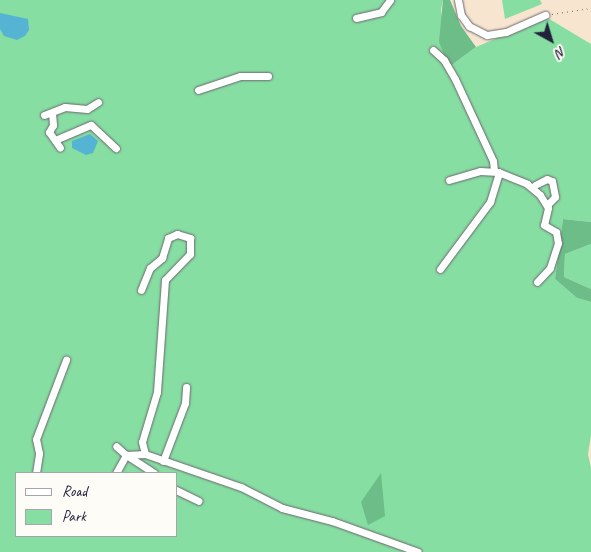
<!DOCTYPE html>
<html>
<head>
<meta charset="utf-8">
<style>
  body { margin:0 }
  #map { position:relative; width:591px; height:552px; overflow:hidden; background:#f7e5d0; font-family:Caveat,sans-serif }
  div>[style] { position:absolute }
  .green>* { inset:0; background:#86dea2 }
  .forest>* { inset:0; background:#6cbd88 }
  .water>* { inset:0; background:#55b4d3 }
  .path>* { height:1px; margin-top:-0.5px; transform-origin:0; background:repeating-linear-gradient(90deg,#6d666f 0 1px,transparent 0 5px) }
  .roads { filter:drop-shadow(0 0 1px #6d666f) drop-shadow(0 0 1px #6d666f) }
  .minor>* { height:7px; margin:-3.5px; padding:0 3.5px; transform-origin:3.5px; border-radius:3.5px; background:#fff }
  span { translate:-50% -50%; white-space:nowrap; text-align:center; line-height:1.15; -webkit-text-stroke:4px #fdfcf7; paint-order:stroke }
  .legend { position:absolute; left:15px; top:472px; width:162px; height:65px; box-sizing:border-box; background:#fdfcf7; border:1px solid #a5a5ac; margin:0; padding:6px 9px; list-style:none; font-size:15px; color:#22223b }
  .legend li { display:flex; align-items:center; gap:10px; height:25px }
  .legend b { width:25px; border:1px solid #a5a5ac }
  .north { position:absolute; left:526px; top:15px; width:50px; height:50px; -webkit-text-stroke:4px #fdfcf7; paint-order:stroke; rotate:141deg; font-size:14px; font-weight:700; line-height:20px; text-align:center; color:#22223b }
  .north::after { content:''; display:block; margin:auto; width:18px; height:22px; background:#22223b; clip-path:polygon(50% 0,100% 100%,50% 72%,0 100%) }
</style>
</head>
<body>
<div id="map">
  <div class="green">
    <div style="clip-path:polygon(evenodd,0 0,443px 0,441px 10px,449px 67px,476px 47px,546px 17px,591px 44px,591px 222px,563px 219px,555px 279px,577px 298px,591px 302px,591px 435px,588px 454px,591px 468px,591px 552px,0 552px,0 0,16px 473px,176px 473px,176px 536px,16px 536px,16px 473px)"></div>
    <div style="clip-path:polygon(502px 0,540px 0,542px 4px,505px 19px)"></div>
    <div style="clip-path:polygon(591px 244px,591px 289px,564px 277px,565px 254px)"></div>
  </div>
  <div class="forest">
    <div style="clip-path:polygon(443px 0,450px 0,461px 26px,476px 47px,449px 67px,439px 42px)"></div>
    <div style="clip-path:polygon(563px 219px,591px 222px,591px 244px,565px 254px,564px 277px,591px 289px,591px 302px,577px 298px,555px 279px)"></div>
    <div style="clip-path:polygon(381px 473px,385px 516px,368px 525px,361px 502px)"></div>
  </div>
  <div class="water">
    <div style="clip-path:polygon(0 13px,28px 19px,29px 30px,25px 36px,17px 40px,4px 36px,0 29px)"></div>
    <div style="clip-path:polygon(90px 134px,98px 141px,93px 153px,86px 155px,72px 148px,72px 141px)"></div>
  </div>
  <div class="path">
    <div style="left:552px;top:14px;width:39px;rotate:-9deg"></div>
  </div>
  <div class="roads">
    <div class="minor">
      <div style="left:458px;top:0;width:15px;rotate:79deg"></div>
      <div style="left:461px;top:15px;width:14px;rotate:54deg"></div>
      <div style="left:469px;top:26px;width:20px;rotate:27deg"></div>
      <div style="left:487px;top:35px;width:19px;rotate:-9deg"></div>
      <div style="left:506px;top:32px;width:43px;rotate:-23.6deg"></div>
      <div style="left:356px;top:18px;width:26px;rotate:-13deg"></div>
      <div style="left:381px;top:12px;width:15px;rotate:-53deg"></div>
      <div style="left:433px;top:50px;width:15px;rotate:42deg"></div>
      <div style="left:444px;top:60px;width:22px;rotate:60deg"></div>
      <div style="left:455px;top:79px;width:90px;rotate:65.1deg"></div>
      <div style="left:493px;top:161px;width:10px;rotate:84deg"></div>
      <div style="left:198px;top:90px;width:44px;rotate:-18.4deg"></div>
      <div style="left:240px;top:76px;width:28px"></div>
      <div style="left:52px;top:113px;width:12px;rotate:85deg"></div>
      <div style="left:53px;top:125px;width:8px;rotate:120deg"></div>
      <div style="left:49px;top:132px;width:19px;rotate:55deg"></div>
      <div style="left:44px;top:115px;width:22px;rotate:-21deg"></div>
      <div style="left:65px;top:107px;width:22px;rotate:5deg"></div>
      <div style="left:87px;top:109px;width:13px;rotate:-32deg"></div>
      <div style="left:55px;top:140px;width:39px;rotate:-23deg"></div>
      <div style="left:91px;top:125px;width:34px;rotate:43deg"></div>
      <div style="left:449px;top:180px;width:32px;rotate:-16deg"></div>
      <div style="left:480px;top:171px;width:18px;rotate:3deg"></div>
      <div style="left:498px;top:172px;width:31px;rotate:22deg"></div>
      <div style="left:527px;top:184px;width:17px;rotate:40deg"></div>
      <div style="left:540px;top:195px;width:15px;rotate:58deg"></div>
      <div style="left:548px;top:208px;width:17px;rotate:103deg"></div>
      <div style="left:544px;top:225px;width:14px;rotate:30deg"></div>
      <div style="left:556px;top:232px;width:11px;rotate:80deg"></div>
      <div style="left:558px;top:243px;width:26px;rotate:108deg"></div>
      <div style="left:550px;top:268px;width:19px;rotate:133deg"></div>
      <div style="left:535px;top:185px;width:13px;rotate:-27deg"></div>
      <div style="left:547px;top:179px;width:5px;rotate:22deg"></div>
      <div style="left:552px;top:181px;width:16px;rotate:79deg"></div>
      <div style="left:555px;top:197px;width:11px;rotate:135deg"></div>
      <div style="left:440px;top:269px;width:84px;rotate:-53.3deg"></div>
      <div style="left:490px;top:202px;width:31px;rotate:-73deg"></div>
      <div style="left:141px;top:290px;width:24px;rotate:-68deg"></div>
      <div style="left:150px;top:268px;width:16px;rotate:-40deg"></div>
      <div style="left:162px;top:258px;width:21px;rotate:-73deg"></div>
      <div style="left:168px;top:238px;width:10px;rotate:-24deg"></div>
      <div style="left:177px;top:234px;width:14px;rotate:17deg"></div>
      <div style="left:190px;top:238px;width:16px;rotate:90deg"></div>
      <div style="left:190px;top:254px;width:36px;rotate:134deg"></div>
      <div style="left:165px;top:280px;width:112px;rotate:94.1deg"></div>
      <div style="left:157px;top:392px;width:52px;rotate:106.7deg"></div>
      <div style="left:142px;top:442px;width:12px;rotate:76deg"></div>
      <div style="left:163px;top:461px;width:62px;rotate:-69.2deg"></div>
      <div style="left:185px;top:403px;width:16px;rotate:-86deg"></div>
      <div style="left:36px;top:473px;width:20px;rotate:-81deg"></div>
      <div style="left:39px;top:453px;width:14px;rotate:-102deg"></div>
      <div style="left:36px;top:439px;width:85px;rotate:-69.2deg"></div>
      <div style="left:116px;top:473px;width:21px;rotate:-61deg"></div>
      <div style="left:126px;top:455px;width:13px;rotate:-138deg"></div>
      <div style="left:154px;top:473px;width:33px;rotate:-147deg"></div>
      <div style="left:126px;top:455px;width:19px;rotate:-3deg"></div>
      <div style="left:145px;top:454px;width:102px;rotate:19deg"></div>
      <div style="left:241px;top:487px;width:46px;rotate:27.1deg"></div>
      <div style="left:282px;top:508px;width:52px;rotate:14.6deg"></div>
      <div style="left:332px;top:521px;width:91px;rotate:19.8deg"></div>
      <div style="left:176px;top:490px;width:25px;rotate:26deg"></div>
    </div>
  </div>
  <ul class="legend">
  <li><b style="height:6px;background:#fff"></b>Road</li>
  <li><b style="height:14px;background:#86dea2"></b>Park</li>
  </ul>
  <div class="north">N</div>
</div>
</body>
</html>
